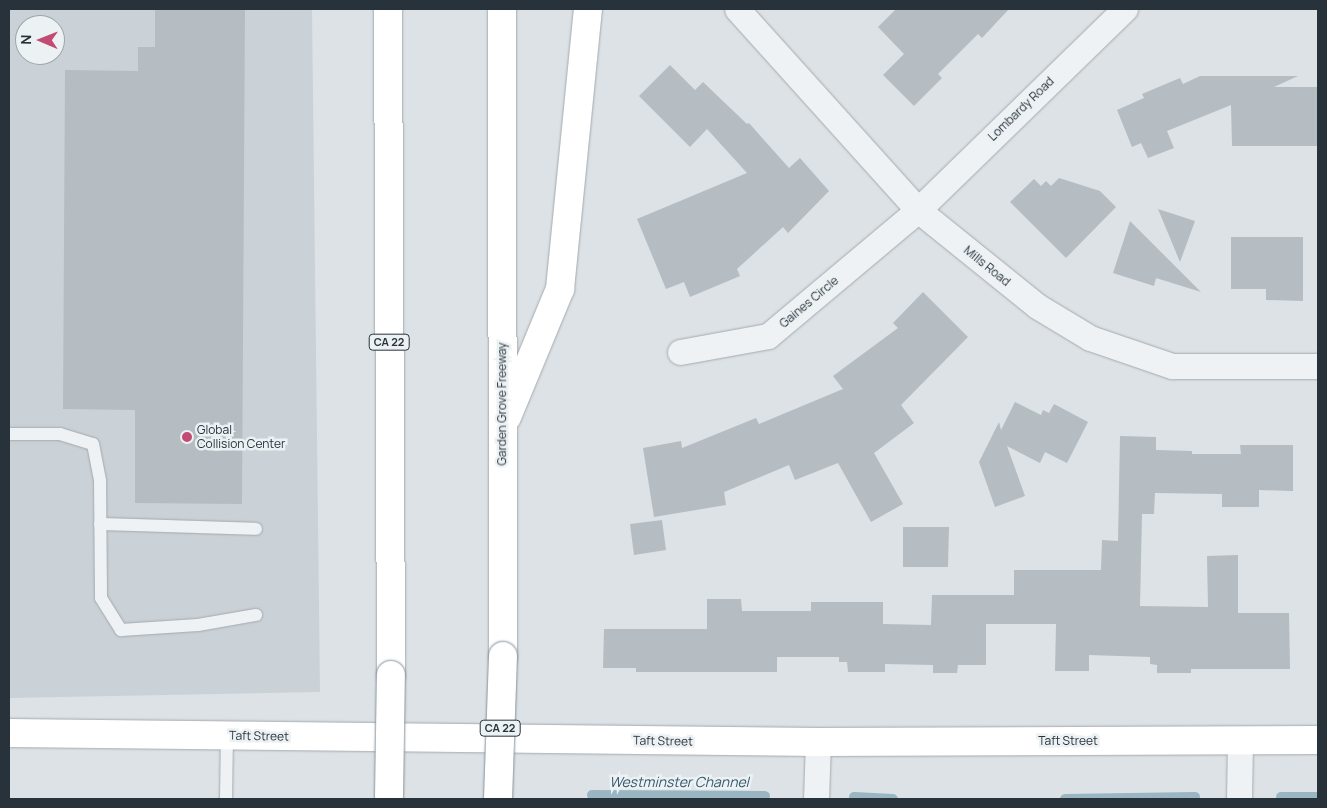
<!DOCTYPE html>
<html>
<head>
<meta charset="utf-8">
<style>
  body { margin:0 }
  #map { position:relative; width:1327px; height:808px; overflow:hidden; background:#dde2e6; font-family:Manrope,sans-serif }
  div>[style] { position:absolute }
  .built>* { inset:0; background:#cbd2d7 }
  .stream>* { height:10px; margin:-5px; padding:0 5px; transform-origin:5px; border-radius:5px; background:#9ab6c3 }
  .building>* { inset:0; background:#b5bcc2 }
  .roads { filter:drop-shadow(0 0 1px #a3aaaf) drop-shadow(0 0 1px #a3aaaf) }
  .lane>* { height:12px; margin:-6px; padding:0 6px; transform-origin:6px; border-radius:6px; background:#eff2f4 }
  .street>* { height:25px; margin:-12.5px; padding:0 12.5px; transform-origin:12.5px; border-radius:12.5px; background:#eff2f4 }
  .secondary>* { height:28px; margin:-14px; padding:0 14px; transform-origin:14px; border-radius:14px; background:#fff }
  .highway>* { height:28px; margin:-14px; padding:0 14px; transform-origin:14px; border-radius:14px; background:#fff }
  .bridges { filter:drop-shadow(0 0 1px #86929b) drop-shadow(0 0 1px #86929b) }
  .highway-bridge>* { height:28px; margin:-14px; padding:0 14px; transform-origin:14px; border-radius:14px; background:#fff }
  .dots>* { width:14px; height:14px; translate:-50% -50%; box-sizing:border-box; border:2px solid #ecf1f4; border-radius:50% }
  span { translate:-50% -50%; white-space:nowrap; text-align:center; line-height:1.15; -webkit-text-stroke:5px #ecf1f4; paint-order:stroke }
  .shield-label span { padding:1px 4px; background:#ecf1f4; border:1px solid; border-radius:4px; -webkit-text-stroke-width:0 }
  .shield-label { font-size:11px; color:#28323b; font-weight:700 }
  .street-label { font-size:12px; color:#28323b }
  .poi-label { font-size:12px; color:#28323b }
  .left { translate:0 -50%; text-align:left }
  .water-label { font-size:14px; color:#35586b; font-style:italic }
  .frame { position:absolute; inset:0; border:10px solid #28323b; pointer-events:none }
  .north { position:absolute; left:15px; top:15px; width:50px; height:50px; box-sizing:border-box; background:#ecf1f4; border:1px solid #9ea5aa; border-radius:50%; rotate:271deg; font-size:14px; font-weight:700; line-height:20px; text-align:center; color:#28323b }
  .north::after { content:''; display:block; margin:auto; width:18px; height:22px; background:#c34a73; clip-path:polygon(50% 0,100% 100%,50% 72%,0 100%) }
</style>
</head>
<body>
<div id="map">
  <div class="built">
    <div style="clip-path:polygon(evenodd,9px 9px,312px 9px,320px 692px,9px 698px,9px 9px,25px 25px,55px 25px,55px 55px,25px 55px,25px 25px)"></div>
  </div>
  <div class="stream">
    <div style="left:592px;top:795px;width:173px;rotate:0.3deg"></div>
    <div style="left:854px;top:797px;width:39px;rotate:3deg"></div>
    <div style="left:1281px;top:797px;width:37px"></div>
    <div style="left:1065px;top:799px;width:130px;rotate:-0.9deg"></div>
  </div>
  <div class="building">
    <div style="clip-path:polygon(155px 9px,245px 9px,242px 504px,135px 503px,135px 410px,63px 409px,65px 70px,138px 71px,138px 47px,155px 47px)"></div>
    <div style="clip-path:polygon(896px 9px,1009px 9px,982px 38px,978px 34px,938px 74px,942px 78px,914px 106px,883px 75px,904px 54px,878px 27px)"></div>
    <div style="clip-path:polygon(670px 65px,695px 90px,703px 82px,747px 124px,749px 123px,789px 168px,800px 158px,829px 191px,788px 233px,783px 227px,737px 269px,740px 276px,690px 297px,684px 282px,666px 289px,637px 219px,747px 173px,707px 129px,690px 147px,639px 96px)"></div>
    <div style="clip-path:polygon(1200px 76px,1298px 76px,1274px 87px,1318px 87px,1318px 146px,1232px 146px,1231px 105px,1167px 131px,1174px 148px,1148px 158px,1141px 143px,1132px 147px,1117px 110px,1144px 98px,1142px 94px,1180px 78px,1183px 84px)"></div>
    <div style="clip-path:polygon(1059px 178px,1100px 191px,1116px 207px,1066px 258px,1010px 202px,1034px 179px,1041px 186px,1046px 181px,1051px 186px)"></div>
    <div style="clip-path:polygon(1158px 209px,1195px 221px,1180px 262px)"></div>
    <div style="clip-path:polygon(1130px 221px,1201px 292px,1156px 278px,1154px 286px,1113px 273px)"></div>
    <div style="clip-path:polygon(1231px 237px,1303px 237px,1303px 301px,1266px 300px,1266px 289px,1231px 289px)"></div>
    <div style="clip-path:polygon(923px 292px,968px 337px,901px 405px,914px 423px,874px 453px,903px 504px,871px 522px,838px 463px,795px 480px,789px 465px,724px 492px,726px 505px,654px 517px,643px 448px,681px 441px,682px 448px,756px 418px,759px 424px,843px 389px,833px 376px,898px 328px,893px 323px)"></div>
    <div style="clip-path:polygon(1015px 402px,1041px 415px,1043px 410px,1049px 413px,1054px 404px,1088px 422px,1067px 463px,1045px 452px,1040px 463px,1007px 446px,1025px 496px,995px 507px,979px 462px,999px 422px,1001px 430px)"></div>
    <div style="clip-path:polygon(1120px 436px,1156px 437px,1156px 450px,1192px 451px,1192px 454px,1241px 454px,1240px 445px,1293px 445px,1293px 491px,1259px 490px,1259px 507px,1222px 507px,1222px 494px,1155px 493px,1154px 514px,1142px 514px,1140px 606px,1208px 607px,1207px 556px,1238px 555px,1238px 613px,1289px 613px,1290px 669px,1191px 669px,1191px 673px,1157px 673px,1157px 665px,1150px 664px,1150px 657px,1089px 655px,1089px 671px,1055px 671px,1056px 624px,986px 624px,986px 665px,958px 665px,957px 673px,933px 673px,933px 665px,885px 664px,885px 672px,848px 672px,847px 662px,839px 662px,839px 657px,777px 657px,777px 672px,636px 672px,636px 668px,603px 668px,604px 629px,707px 629px,707px 599px,741px 599px,742px 611px,811px 611px,811px 602px,883px 602px,883px 624px,931px 625px,932px 595px,1014px 595px,1014px 570px,1101px 570px,1102px 540px,1118px 541px)"></div>
    <div style="clip-path:polygon(662px 520px,666px 550px,634px 555px,630px 524px)"></div>
    <div style="clip-path:polygon(903px 527px,949px 527px,948px 567px,903px 567px)"></div>
  </div>
  <div class="roads">
    <div class="lane">
      <div style="left:9px;top:434px;width:51px"></div>
      <div style="left:60px;top:434px;width:34px;rotate:17deg"></div>
      <div style="left:93px;top:444px;width:38px;rotate:79deg"></div>
      <div style="left:100px;top:481px;width:117px;rotate:89.5deg"></div>
      <div style="left:101px;top:598px;width:38px;rotate:58deg"></div>
      <div style="left:121px;top:630px;width:77px;rotate:-3.7deg"></div>
      <div style="left:198px;top:625px;width:59px;rotate:-9.8deg"></div>
      <div style="left:100px;top:524px;width:156px;rotate:1.8deg"></div>
      <div style="left:226px;top:799px;width:63px;rotate:-89.1deg"></div>
    </div>
    <div class="street">
      <div style="left:737px;top:9px;width:270px;rotate:48deg"></div>
      <div style="left:918px;top:210px;width:153px;rotate:38.9deg"></div>
      <div style="left:1037px;top:306px;width:62px;rotate:31.1deg"></div>
      <div style="left:1090px;top:338px;width:87px;rotate:18.9deg"></div>
      <div style="left:1172px;top:366px;width:146px"></div>
      <div style="left:680px;top:352px;width:89px;rotate:-10.3deg"></div>
      <div style="left:768px;top:336px;width:196px;rotate:-40deg"></div>
      <div style="left:918px;top:210px;width:289px;rotate:-44.2deg"></div>
      <div style="left:816px;top:799px;width:57px;rotate:-88deg"></div>
      <div style="left:1239px;top:799px;width:59px;rotate:-89deg"></div>
    </div>
    <div class="secondary">
      <div style="left:9px;top:733px;width:809px;rotate:0.64deg"></div>
      <div style="left:818px;top:742px;width:500px;rotate:-0.23deg"></div>
    </div>
    <div class="highway">
      <div style="left:388px;top:9px;width:666px;rotate:89.74deg"></div>
      <div style="left:502px;top:9px;width:647px;rotate:89.91deg"></div>
      <div style="left:507px;top:417px;width:139px;rotate:-67.5deg"></div>
      <div style="left:560px;top:289px;width:281px;rotate:-84.3deg"></div>
    </div>
  </div>
  <div class="bridges">
    <div class="highway-bridge">
      <div style="left:389px;top:796px;width:121px;rotate:-89.1deg"></div>
      <div style="left:498px;top:799px;width:143px;rotate:-88deg"></div>
    </div>
  </div>
  <div class="dots">
    <div style="left:187px;top:437px;background:#c34a73"></div>
  </div>
  <div class="shield-label">
    <span style="left:389px;top:342px">CA 22</span>
    <span style="left:500px;top:728px">CA 22</span>
  </div>
  <div class="street-label">
    <span style="left:1021px;top:109px;rotate:-44deg">Lombardy Road</span>
    <span style="left:987px;top:266px;rotate:39deg">Mills Road</span>
    <span style="left:809px;top:302px;rotate:-40deg">Gaines Circle</span>
    <span style="left:502px;top:404px;rotate:-90deg">Garden Grove Freeway</span>
    <span style="left:259px;top:736px;rotate:1deg">Taft Street</span>
    <span style="left:663px;top:741px;rotate:1deg">Taft Street</span>
    <span style="left:1068px;top:741px">Taft Street</span>
  </div>
  <div class="poi-label">
    <span class="left" style="left:197px;top:437px">Global<br>Collision Center</span>
  </div>
  <div class="water-label">
    <span style="left:679px;top:782px">Westminster Channel</span>
  </div>
  <div class="frame"></div>
  <div class="north">N</div>
</div>
</body>
</html>
